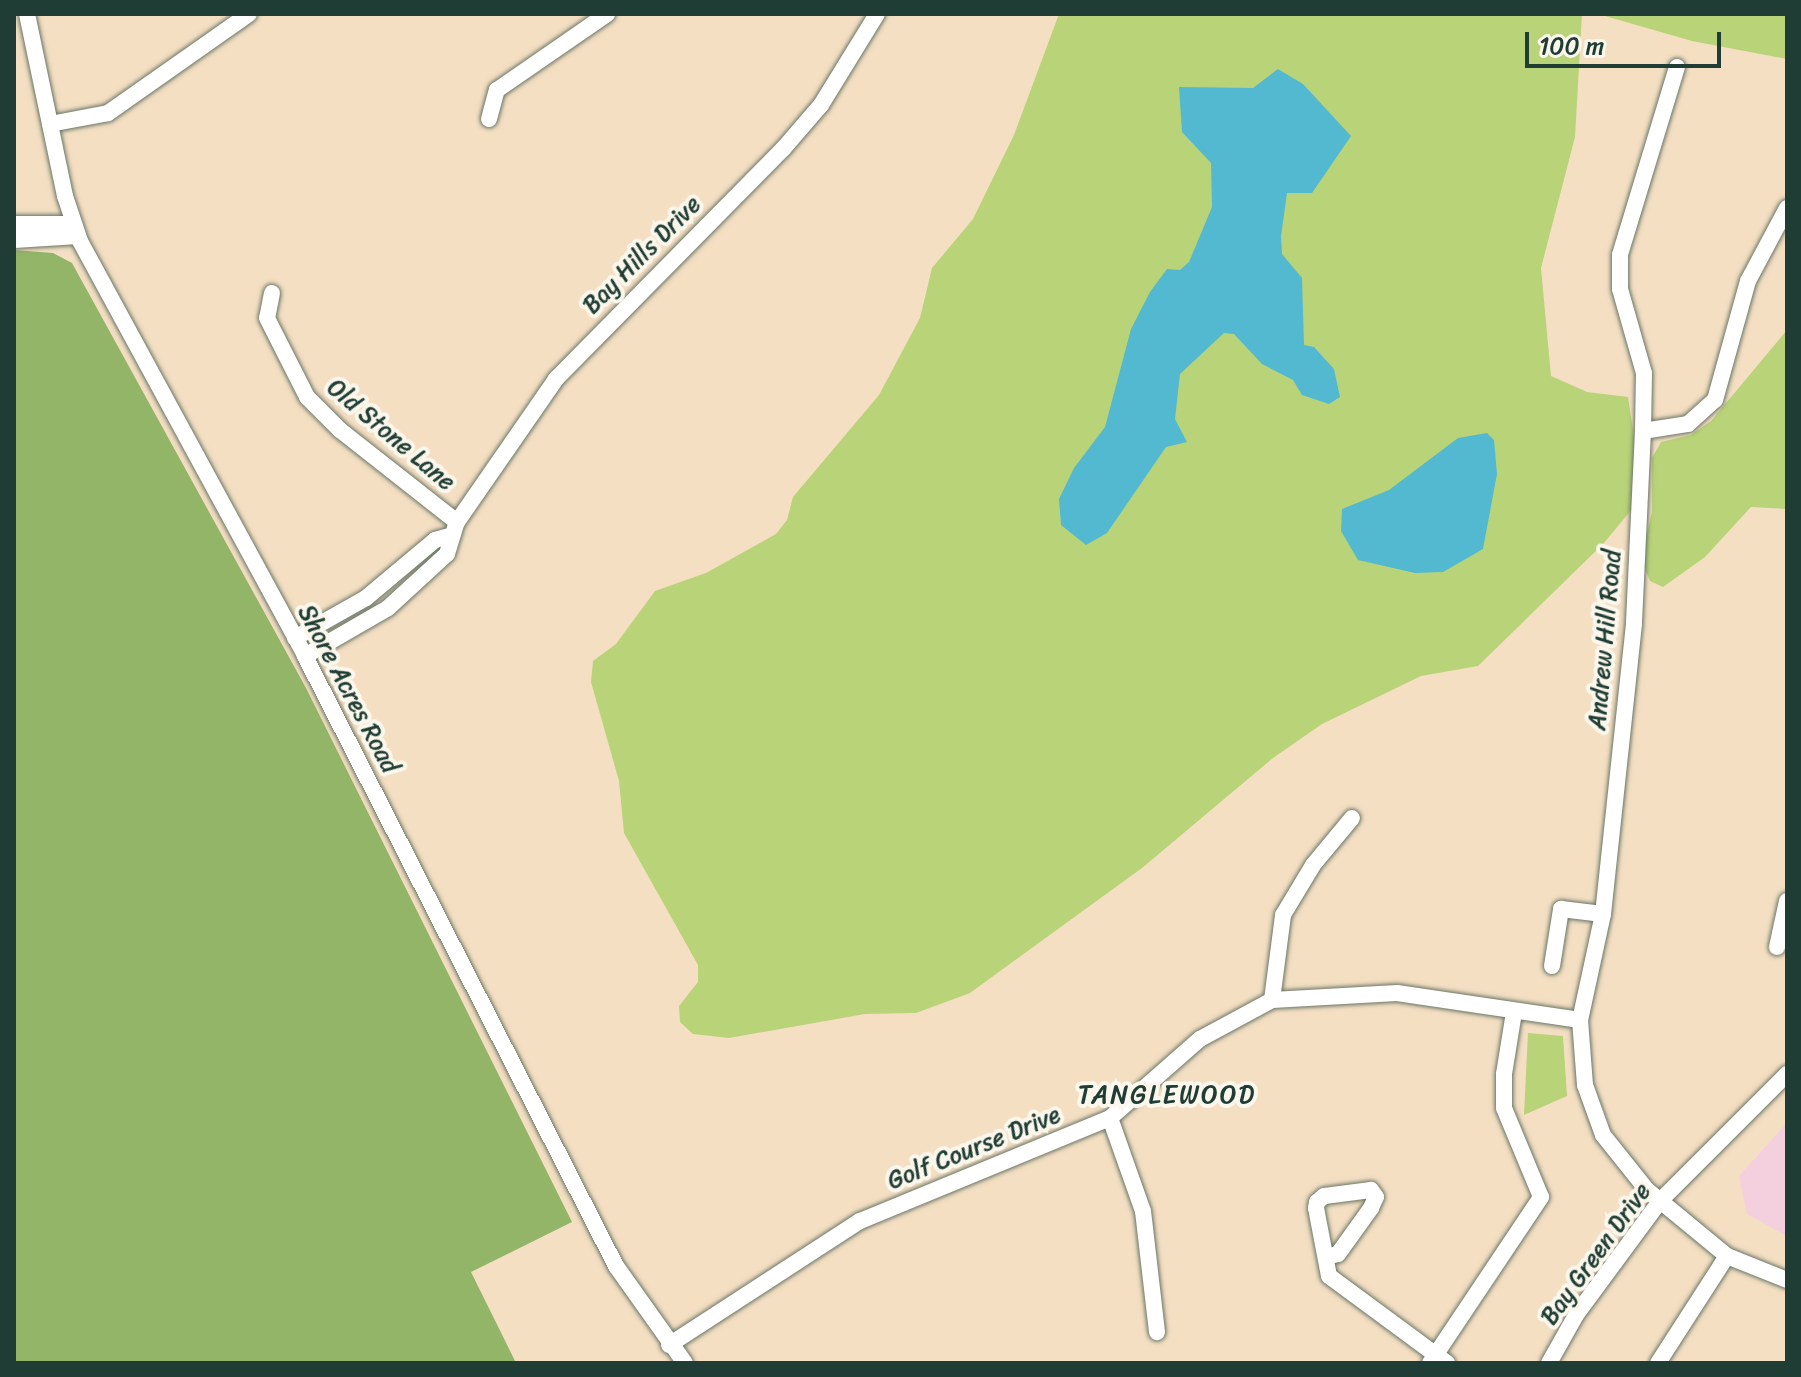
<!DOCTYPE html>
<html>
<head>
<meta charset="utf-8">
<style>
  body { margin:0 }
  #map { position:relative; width:1801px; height:1377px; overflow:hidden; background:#f4dfc3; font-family:Sriracha,sans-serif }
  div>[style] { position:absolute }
  .built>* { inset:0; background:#f4cfdd }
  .green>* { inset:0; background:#b9d378 }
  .forest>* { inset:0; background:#92b568 }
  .water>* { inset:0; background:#52b9d0 }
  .roads { filter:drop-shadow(0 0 2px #6a7666) drop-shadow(0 0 2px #6a7666) }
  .minor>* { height:16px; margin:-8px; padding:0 8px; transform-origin:8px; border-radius:8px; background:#fff }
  span { translate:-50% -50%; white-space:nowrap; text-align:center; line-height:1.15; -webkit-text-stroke:8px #fbf7ec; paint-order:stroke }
  .street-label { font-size:24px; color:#1f3d34 }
  .neighbourhood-label { font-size:26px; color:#1f3d34; letter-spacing:2px }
  .frame { position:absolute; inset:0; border:16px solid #1f3d34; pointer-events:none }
  .scale { position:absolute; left:1525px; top:32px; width:196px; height:36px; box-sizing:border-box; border:4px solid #1f3d34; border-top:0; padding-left:10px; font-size:24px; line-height:28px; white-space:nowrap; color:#1f3d34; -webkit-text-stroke:6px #fbf7ec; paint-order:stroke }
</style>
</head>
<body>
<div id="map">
  <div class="built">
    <div style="clip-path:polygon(1787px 1123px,1787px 1236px,1747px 1214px,1739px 1176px)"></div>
  </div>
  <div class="green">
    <div style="clip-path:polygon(1059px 14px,1582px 14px,1575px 137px,1541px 268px,1551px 376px,1587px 392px,1628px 397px,1643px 496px,1603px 544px,1478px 666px,1421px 676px,1322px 724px,1273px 758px,1142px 868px,970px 993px,916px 1013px,865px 1014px,729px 1038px,693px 1034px,680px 1022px,679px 1006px,698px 982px,698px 965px,624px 833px,619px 781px,591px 682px,593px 661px,616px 644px,655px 591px,706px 573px,776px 534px,787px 520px,793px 497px,879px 395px,920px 318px,932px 268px,973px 219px,1014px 135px)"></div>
    <div style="clip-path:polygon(1598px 14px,1787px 14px,1787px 59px,1692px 41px)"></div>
    <div style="clip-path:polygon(1787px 330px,1787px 509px,1751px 507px,1705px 557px,1663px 587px,1650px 581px,1641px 560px,1652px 512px,1652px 458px,1661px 442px,1691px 435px,1711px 421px)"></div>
    <div style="clip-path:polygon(1528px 1033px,1563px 1036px,1567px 1096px,1524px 1115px)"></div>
  </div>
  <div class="forest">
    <div style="clip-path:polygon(14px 250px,53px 253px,72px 263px,306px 688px,572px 1222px,471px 1272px,516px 1363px,14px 1363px)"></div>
  </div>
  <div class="water">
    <div style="clip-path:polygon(1278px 69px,1303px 84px,1351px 136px,1312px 193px,1287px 193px,1281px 236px,1282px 254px,1302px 278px,1304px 345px,1314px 347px,1334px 369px,1340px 397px,1329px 404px,1302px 395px,1293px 380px,1262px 364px,1234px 334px,1224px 333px,1180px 374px,1175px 419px,1187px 442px,1166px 447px,1107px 533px,1086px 545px,1061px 525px,1059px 499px,1074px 468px,1105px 427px,1131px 329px,1150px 292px,1167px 269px,1180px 270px,1189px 262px,1212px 207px,1211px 163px,1182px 132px,1179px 87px,1253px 88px)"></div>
    <div style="clip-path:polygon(1487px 433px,1494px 440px,1497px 474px,1483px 549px,1443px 572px,1415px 573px,1358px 560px,1341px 531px,1342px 509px,1389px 490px,1458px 438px)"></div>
  </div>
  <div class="roads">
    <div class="minor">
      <div style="left:27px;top:14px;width:186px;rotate:78.2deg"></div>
      <div style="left:65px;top:196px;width:47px;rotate:71.6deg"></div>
      <div style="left:80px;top:241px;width:472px;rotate:61.5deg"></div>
      <div style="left:305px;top:656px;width:685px;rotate:62.99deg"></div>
      <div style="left:616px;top:1266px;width:119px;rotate:54.6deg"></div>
      <div style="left:1677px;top:67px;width:196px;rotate:106.9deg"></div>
      <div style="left:1620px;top:255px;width:34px;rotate:90deg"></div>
      <div style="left:1620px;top:289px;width:87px;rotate:74.1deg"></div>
      <div style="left:1644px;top:373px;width:58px;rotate:91deg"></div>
      <div style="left:1643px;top:431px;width:193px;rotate:92.7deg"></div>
      <div style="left:1634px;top:624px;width:292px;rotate:96.1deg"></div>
      <div style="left:1603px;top:914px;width:108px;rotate:102.2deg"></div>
      <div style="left:1580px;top:1020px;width:65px;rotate:85.6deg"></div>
      <div style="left:1585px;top:1085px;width:53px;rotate:70.2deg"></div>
      <div style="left:1603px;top:1135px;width:70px;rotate:51.3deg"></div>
      <div style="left:1647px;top:1190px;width:104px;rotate:39.5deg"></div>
      <div style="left:1727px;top:1256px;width:65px;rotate:21.8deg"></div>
      <div style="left:489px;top:119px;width:30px;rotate:-75deg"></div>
      <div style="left:497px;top:90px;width:134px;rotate:-34.6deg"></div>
      <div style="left:50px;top:124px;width:59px;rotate:-10.7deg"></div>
      <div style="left:108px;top:113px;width:172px;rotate:-35.1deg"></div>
      <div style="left:14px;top:224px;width:59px"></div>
      <div style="left:14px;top:240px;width:64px;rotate:-3.6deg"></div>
      <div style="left:272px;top:293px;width:25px;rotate:101deg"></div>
      <div style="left:267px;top:318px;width:89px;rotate:63.1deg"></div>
      <div style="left:307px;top:397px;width:47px;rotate:45deg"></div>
      <div style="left:340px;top:430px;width:149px;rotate:38.2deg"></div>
      <div style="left:1643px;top:431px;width:46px;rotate:-8.8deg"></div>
      <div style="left:1688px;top:424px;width:36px;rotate:-42deg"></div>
      <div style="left:1715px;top:400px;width:123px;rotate:-74.5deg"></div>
      <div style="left:1748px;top:281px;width:83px;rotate:-61.9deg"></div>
      <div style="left:295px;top:638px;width:81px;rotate:-29.4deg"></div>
      <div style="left:366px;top:598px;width:90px;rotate:-40deg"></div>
      <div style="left:435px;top:540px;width:15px;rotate:-16deg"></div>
      <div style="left:305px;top:656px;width:96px;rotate:-30deg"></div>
      <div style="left:388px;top:608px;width:80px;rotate:-42.5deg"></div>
      <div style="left:447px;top:554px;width:34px;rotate:-73deg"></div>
      <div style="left:457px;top:522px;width:174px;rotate:-55.3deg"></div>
      <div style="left:556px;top:379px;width:323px;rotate:-45.4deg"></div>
      <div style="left:783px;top:149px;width:58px;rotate:-49.2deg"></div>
      <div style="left:821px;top:105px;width:107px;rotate:-58.4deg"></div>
      <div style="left:1777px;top:947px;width:47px;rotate:-77.7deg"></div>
      <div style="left:1552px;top:966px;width:58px;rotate:-81deg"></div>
      <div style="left:1561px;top:909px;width:42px;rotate:6.8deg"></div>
      <div style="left:1272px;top:1000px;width:86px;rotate:-82.6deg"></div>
      <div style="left:1283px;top:915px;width:58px;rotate:-59deg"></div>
      <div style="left:1313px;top:865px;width:61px;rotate:-50.3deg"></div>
      <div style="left:1110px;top:1118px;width:99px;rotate:70.5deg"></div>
      <div style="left:1143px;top:1211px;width:122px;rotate:83.4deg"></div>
      <div style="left:1326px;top:1257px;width:12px;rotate:-14deg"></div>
      <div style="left:1338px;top:1254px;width:57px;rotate:-54.3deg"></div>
      <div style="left:1371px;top:1208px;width:12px;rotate:-66deg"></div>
      <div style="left:1376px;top:1197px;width:9px;rotate:-126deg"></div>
      <div style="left:1371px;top:1190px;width:47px;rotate:172.7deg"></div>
      <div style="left:1324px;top:1196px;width:9px;rotate:139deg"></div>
      <div style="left:1317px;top:1202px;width:6px;rotate:99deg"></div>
      <div style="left:1316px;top:1208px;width:69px;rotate:79.2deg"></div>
      <div style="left:1329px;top:1276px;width:147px;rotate:36.4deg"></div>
      <div style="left:669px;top:1345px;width:228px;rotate:-33deg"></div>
      <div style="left:860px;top:1221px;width:270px;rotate:-22.4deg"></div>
      <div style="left:1110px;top:1118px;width:120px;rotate:-41.3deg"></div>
      <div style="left:1200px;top:1039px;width:82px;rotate:-28.4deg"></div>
      <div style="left:1272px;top:1000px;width:125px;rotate:-3.2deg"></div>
      <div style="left:1397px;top:993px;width:185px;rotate:8.4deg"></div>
      <div style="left:1430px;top:1363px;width:200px;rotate:-56.2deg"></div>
      <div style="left:1541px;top:1197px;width:96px;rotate:-112.6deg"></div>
      <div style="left:1504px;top:1108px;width:34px;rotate:-90deg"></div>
      <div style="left:1504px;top:1074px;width:63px;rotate:-80.8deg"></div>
      <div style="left:1549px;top:1363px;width:55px;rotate:-60.6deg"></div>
      <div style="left:1576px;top:1315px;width:142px;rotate:-53.6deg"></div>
      <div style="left:1660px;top:1201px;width:180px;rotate:-45deg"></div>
      <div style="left:1658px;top:1363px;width:127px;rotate:-57.2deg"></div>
    </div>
  </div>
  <div class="street-label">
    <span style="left:642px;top:255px;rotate:-45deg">Bay Hills Drive</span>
    <span style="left:391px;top:435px;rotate:40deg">Old Stone Lane</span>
    <span style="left:1605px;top:640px;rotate:-85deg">Andrew Hill Road</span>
    <span style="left:348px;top:689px;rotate:62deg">Shore Acres Road</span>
    <span style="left:974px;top:1148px;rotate:-22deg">Golf Course Drive</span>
    <span style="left:1596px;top:1254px;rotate:-54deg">Bay Green Drive</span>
  </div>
  <div class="neighbourhood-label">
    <span style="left:1167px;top:1095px">TANGLEWOOD</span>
  </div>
  <div class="frame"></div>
  <div class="scale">100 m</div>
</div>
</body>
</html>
